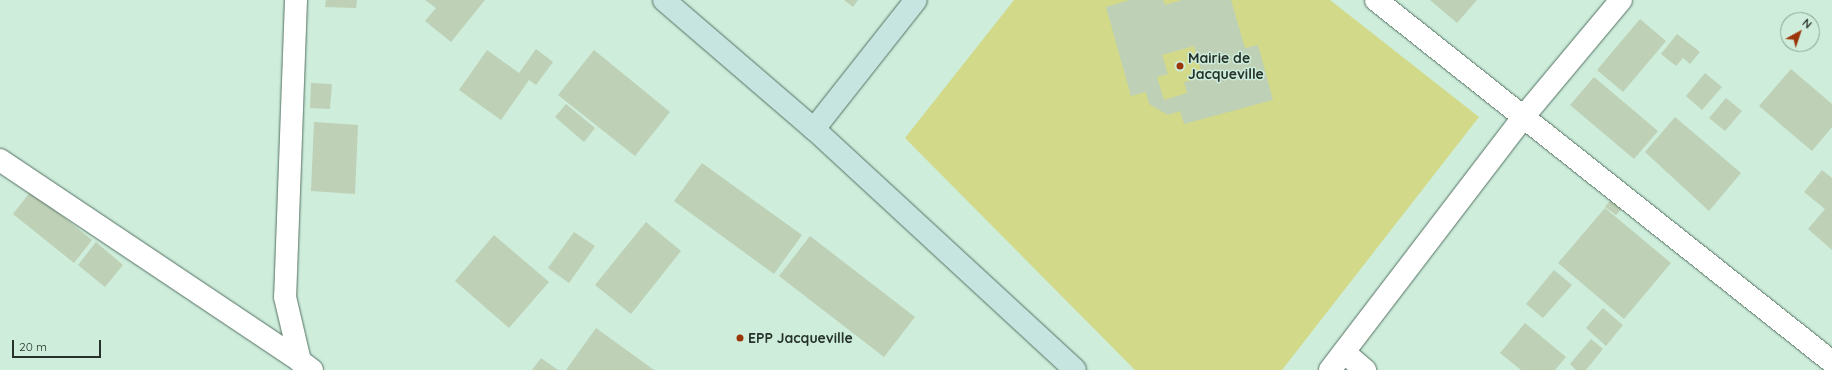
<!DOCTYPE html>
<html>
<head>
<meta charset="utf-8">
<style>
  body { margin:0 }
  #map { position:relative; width:1832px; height:370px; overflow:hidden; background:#ceeddb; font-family:Quicksand,sans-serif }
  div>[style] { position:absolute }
  .green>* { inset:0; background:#d2d988 }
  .building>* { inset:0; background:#bed0b6 }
  .roads { filter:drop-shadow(0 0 1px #547061) drop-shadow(0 0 1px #547061) }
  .street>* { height:22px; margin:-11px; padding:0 11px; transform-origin:11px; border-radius:11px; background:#fff }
  .secondary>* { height:22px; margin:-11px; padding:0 11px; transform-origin:11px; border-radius:11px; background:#c6e4e0 }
  .dots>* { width:11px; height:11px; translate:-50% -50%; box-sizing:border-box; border:2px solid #ceeddb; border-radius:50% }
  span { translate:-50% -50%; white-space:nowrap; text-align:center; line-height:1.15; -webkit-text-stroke:3px #ceeddb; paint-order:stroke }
  .poi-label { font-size:14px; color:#26322b; font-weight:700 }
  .left { translate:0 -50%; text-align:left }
  .north { position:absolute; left:1780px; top:12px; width:40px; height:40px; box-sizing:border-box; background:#ceeddb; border:1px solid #8ba295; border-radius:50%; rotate:40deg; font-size:11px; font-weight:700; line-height:16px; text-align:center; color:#26322b }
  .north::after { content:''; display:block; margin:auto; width:14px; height:18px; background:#9b3608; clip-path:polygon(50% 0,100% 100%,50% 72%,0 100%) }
  .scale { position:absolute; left:12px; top:340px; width:89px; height:18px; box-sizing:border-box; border:2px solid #26322b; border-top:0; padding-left:5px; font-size:12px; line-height:14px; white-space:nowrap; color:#26322b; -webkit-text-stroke:3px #ceeddb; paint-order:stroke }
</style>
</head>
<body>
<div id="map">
  <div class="green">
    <div style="clip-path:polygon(1014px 0,1330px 0,1479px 117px,1282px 370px,1135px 370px,905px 138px)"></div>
  </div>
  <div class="building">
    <div style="clip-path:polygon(326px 0,357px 0,356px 8px,325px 7px)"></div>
    <div style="clip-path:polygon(425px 0,485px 0,451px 42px,425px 21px,436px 8px)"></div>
    <div style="clip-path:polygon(844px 0,858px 0,853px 7px)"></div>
    <div style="clip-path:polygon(evenodd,1130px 0,1163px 0,1165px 5px,1182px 0,1231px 0,1245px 48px,1258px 45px,1273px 100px,1184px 124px,1180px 111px,1168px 115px,1149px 104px,1146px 92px,1131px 96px,1106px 7px,1130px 0,1194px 46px,1203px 77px,1184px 82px,1187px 93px,1164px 100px,1157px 77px,1168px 74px,1162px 55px,1194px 46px)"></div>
    <div style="clip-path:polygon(1430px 0,1477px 0,1457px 23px)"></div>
    <div style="clip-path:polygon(1640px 19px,1666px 41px,1623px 92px,1597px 70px)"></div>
    <div style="clip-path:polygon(1677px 34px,1700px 52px,1690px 64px,1683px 58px,1676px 66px,1661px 54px)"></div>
    <div style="clip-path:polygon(536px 49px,553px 62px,536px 85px,529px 80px,501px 120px,459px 90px,487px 50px,519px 73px)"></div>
    <div style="clip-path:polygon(594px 50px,670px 112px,635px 156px,558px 95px)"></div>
    <div style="clip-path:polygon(1791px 69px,1832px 104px,1832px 127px,1812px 151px,1759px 106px)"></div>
    <div style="clip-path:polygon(1705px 73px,1722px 87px,1702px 110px,1686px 96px)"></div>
    <div style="clip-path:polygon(1594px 77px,1658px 131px,1634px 159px,1570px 105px)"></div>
    <div style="clip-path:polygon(311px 83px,332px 84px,330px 109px,310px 108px)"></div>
    <div style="clip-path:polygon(1726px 98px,1742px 111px,1725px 131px,1709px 118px)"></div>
    <div style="clip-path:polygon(566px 104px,595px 128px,584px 142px,555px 117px)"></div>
    <div style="clip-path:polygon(1675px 117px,1741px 173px,1709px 211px,1645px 152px)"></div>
    <div style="clip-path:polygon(314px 122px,358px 125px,355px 194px,311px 191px)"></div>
    <div style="clip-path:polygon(702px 163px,802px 235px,774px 274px,674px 201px)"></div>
    <div style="clip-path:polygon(1822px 170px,1832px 178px,1832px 250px,1808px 229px,1825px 209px,1804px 192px)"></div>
    <div style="clip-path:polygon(31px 191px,92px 240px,74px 263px,13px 214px)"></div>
    <div style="clip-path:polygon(1612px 198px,1623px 207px,1616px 215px,1605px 207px)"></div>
    <div style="clip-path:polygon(1605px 208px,1671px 263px,1624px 319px,1558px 263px)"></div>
    <div style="clip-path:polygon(646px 222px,681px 251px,631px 314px,595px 285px)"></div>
    <div style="clip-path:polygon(574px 232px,595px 246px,569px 283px,548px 268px)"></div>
    <div style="clip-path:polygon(494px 235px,549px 282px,509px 328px,455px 281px)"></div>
    <div style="clip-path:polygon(810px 236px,915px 317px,884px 357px,779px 276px)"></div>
    <div style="clip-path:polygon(96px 242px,123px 265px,105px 287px,78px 265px)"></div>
    <div style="clip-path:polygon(1554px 270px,1572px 285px,1543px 318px,1526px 304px)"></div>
    <div style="clip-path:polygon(1603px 308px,1623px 325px,1606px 346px,1586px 328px)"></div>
    <div style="clip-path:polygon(1525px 323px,1566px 357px,1555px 370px,1521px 370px,1500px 353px)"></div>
    <div style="clip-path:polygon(596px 328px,654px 370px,566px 370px)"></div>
    <div style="clip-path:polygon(1591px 339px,1603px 349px,1586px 370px,1576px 370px,1570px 364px)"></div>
    <div style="clip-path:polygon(541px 358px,558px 370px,532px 370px)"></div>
  </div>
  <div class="roads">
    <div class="street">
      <div style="left:296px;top:0;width:297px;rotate:92.1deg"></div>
      <div style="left:285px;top:297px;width:66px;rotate:76.8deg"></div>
      <div style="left:300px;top:361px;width:15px;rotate:37deg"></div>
      <div style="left:1376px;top:0;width:582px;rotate:38.44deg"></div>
      <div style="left:0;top:160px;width:361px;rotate:33.8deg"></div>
      <div style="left:1344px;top:352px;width:28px;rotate:41deg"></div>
      <div style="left:1330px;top:370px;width:320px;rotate:-52.6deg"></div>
      <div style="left:1524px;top:116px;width:151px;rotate:-50.1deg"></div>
    </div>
    <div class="secondary">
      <div style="left:664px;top:0;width:198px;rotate:40.7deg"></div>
      <div style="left:814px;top:129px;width:355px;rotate:42.7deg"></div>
      <div style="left:814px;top:129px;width:164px;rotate:-51.7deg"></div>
    </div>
  </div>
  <div class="dots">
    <div style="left:1180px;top:66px;background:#9b3608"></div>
    <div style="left:740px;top:338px;background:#9b3608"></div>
  </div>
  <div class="poi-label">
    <span class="left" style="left:1188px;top:66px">Mairie de<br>Jacqueville</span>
    <span class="left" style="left:748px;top:338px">EPP Jacqueville</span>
  </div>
  <div class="north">N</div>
  <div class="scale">20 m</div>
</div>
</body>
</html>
